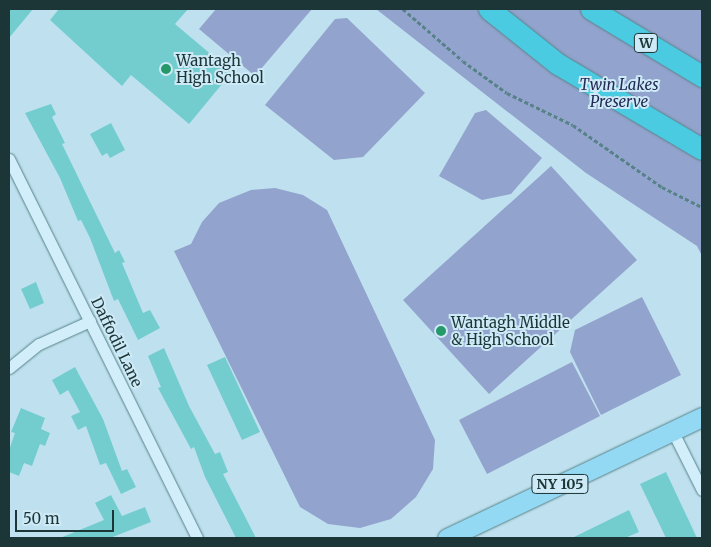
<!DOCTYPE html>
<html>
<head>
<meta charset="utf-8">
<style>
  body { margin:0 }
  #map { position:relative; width:711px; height:547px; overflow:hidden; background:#bfe1ef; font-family:Merriweather,serif }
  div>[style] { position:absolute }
  .green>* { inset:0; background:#92a3cd }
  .building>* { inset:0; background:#73cdce }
  .path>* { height:2.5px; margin-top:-1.25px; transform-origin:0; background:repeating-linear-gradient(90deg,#578288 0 4px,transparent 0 6.5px) }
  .roads { filter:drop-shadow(0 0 1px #578288) drop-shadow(0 0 1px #578288) }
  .minor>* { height:11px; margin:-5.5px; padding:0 5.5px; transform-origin:5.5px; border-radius:5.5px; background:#d2eefa }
  .primary>* { height:19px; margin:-9.5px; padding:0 9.5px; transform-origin:9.5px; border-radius:9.5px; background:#94d9f4 }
  .motorway>* { height:21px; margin:-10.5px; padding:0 10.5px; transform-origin:10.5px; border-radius:10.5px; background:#4bcbe2 }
  .dots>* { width:14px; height:14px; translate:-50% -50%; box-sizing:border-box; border:2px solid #ceeaf6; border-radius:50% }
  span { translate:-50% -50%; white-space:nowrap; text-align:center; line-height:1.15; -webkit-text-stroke:4px #ceeaf6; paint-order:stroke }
  .shield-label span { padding:1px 4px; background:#ceeaf6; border:1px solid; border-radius:4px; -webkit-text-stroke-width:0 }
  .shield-label { font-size:14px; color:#1c3537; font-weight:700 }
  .poi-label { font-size:15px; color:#1c3537 }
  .left { translate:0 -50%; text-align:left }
  .park-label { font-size:15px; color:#222954; font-style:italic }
  .street-label { font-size:15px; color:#1c3537 }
  .frame { position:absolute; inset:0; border:10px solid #1c3537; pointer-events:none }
  .scale { position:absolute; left:15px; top:510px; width:99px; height:22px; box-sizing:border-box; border:2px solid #1c3537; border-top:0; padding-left:6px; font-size:15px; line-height:18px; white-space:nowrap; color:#1c3537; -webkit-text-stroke:4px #ceeaf6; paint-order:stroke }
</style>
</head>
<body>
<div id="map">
  <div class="green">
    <div style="clip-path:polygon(216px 9px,312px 9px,255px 76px,199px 29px)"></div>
    <div style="clip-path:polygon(376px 9px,702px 9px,702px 256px,697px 246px,586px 173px)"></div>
    <div style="clip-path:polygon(347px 18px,425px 93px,363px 157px,334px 160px,265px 105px,335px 19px)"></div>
    <div style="clip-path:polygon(486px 110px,542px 158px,511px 194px,482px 200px,439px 176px,475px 113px)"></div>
    <div style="clip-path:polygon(551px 166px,637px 260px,489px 394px,403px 300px)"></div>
    <div style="clip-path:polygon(275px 188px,303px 195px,327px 210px,435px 440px,433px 469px,416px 497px,391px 519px,360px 528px,328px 524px,300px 507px,174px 251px,191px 244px,202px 222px,219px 203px,251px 190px)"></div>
    <div style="clip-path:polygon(642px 297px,681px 375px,601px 415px,570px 352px,575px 330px)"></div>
    <div style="clip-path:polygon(572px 362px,600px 416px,487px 474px,459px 420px)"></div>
  </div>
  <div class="building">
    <div style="clip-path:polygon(9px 9px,33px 9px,9px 38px)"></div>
    <div style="clip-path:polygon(59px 9px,188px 9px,175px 24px,232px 72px,189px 124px,131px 75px,122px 86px,50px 20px)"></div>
    <div style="clip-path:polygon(51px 104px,56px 114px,52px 117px,65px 143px,62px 144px,115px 253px,119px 250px,125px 262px,122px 263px,143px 313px,150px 310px,160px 328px,138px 340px,118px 299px,114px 301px,90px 238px,81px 220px,78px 221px,60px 178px,25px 113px)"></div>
    <div style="clip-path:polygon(111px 123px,125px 150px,110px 158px,107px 153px,102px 156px,90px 134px)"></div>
    <div style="clip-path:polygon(36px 282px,44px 303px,30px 309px,21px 289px)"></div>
    <div style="clip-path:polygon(164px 348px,189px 406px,215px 454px,220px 452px,228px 472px,223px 474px,256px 538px,236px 538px,205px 477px,194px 447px,191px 449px,158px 388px,161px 387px,148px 356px)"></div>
    <div style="clip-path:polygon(225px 357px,260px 432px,242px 440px,207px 365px)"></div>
    <div style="clip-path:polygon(75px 367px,103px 419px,122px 471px,127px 469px,136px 487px,121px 494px,106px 463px,100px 465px,86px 426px,78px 430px,71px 416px,80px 412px,68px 390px,60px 395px,52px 380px)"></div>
    <div style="clip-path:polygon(21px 408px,45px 418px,41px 429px,50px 433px,45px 446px,40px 444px,32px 466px,24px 463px,19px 476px,9px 472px,9px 450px,15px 433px,11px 432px)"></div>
    <div style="clip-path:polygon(666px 472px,697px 538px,666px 538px,640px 484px)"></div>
    <div style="clip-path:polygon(111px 495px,122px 516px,145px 507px,151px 522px,110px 538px,60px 538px,104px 520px,95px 503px)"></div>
    <div style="clip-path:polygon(629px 510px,639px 532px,625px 538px,572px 538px)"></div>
  </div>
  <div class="path">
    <div style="left:403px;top:9px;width:79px;rotate:40.9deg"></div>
    <div style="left:463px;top:61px;width:54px;rotate:36deg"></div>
    <div style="left:507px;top:93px;width:73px;rotate:25.9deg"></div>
    <div style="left:573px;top:125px;width:108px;rotate:34.9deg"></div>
    <div style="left:662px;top:187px;width:45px;rotate:26.6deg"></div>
  </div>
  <div class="roads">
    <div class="minor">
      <div style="left:9px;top:159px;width:423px;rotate:63.6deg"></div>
      <div style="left:9px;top:368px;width:38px;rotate:-39deg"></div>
      <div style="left:39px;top:344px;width:56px;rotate:-24.3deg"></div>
      <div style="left:672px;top:430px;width:67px;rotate:63.4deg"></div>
    </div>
    <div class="primary">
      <div style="left:447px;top:538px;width:282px;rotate:-25.4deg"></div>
    </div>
    <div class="motorway">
      <div style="left:489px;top:9px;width:88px;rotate:38.6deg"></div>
      <div style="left:558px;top:64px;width:167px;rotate:30.6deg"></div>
      <div style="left:591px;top:9px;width:130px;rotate:31.1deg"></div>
    </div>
  </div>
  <div class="dots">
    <div style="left:166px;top:69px;background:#259969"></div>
    <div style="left:441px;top:331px;background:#259969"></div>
  </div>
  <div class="shield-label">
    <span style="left:646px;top:43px">W</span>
    <span style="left:560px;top:484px">NY 105</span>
  </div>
  <div class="poi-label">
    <span class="left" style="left:176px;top:69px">Wantagh<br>High School</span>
    <span class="left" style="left:451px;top:331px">Wantagh Middle<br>&amp; High School</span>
  </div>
  <div class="park-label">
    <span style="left:619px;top:93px">Twin Lakes<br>Preserve</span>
  </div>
  <div class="street-label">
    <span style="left:117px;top:342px;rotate:64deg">Daffodil Lane</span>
  </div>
  <div class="frame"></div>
  <div class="scale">50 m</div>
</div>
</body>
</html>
